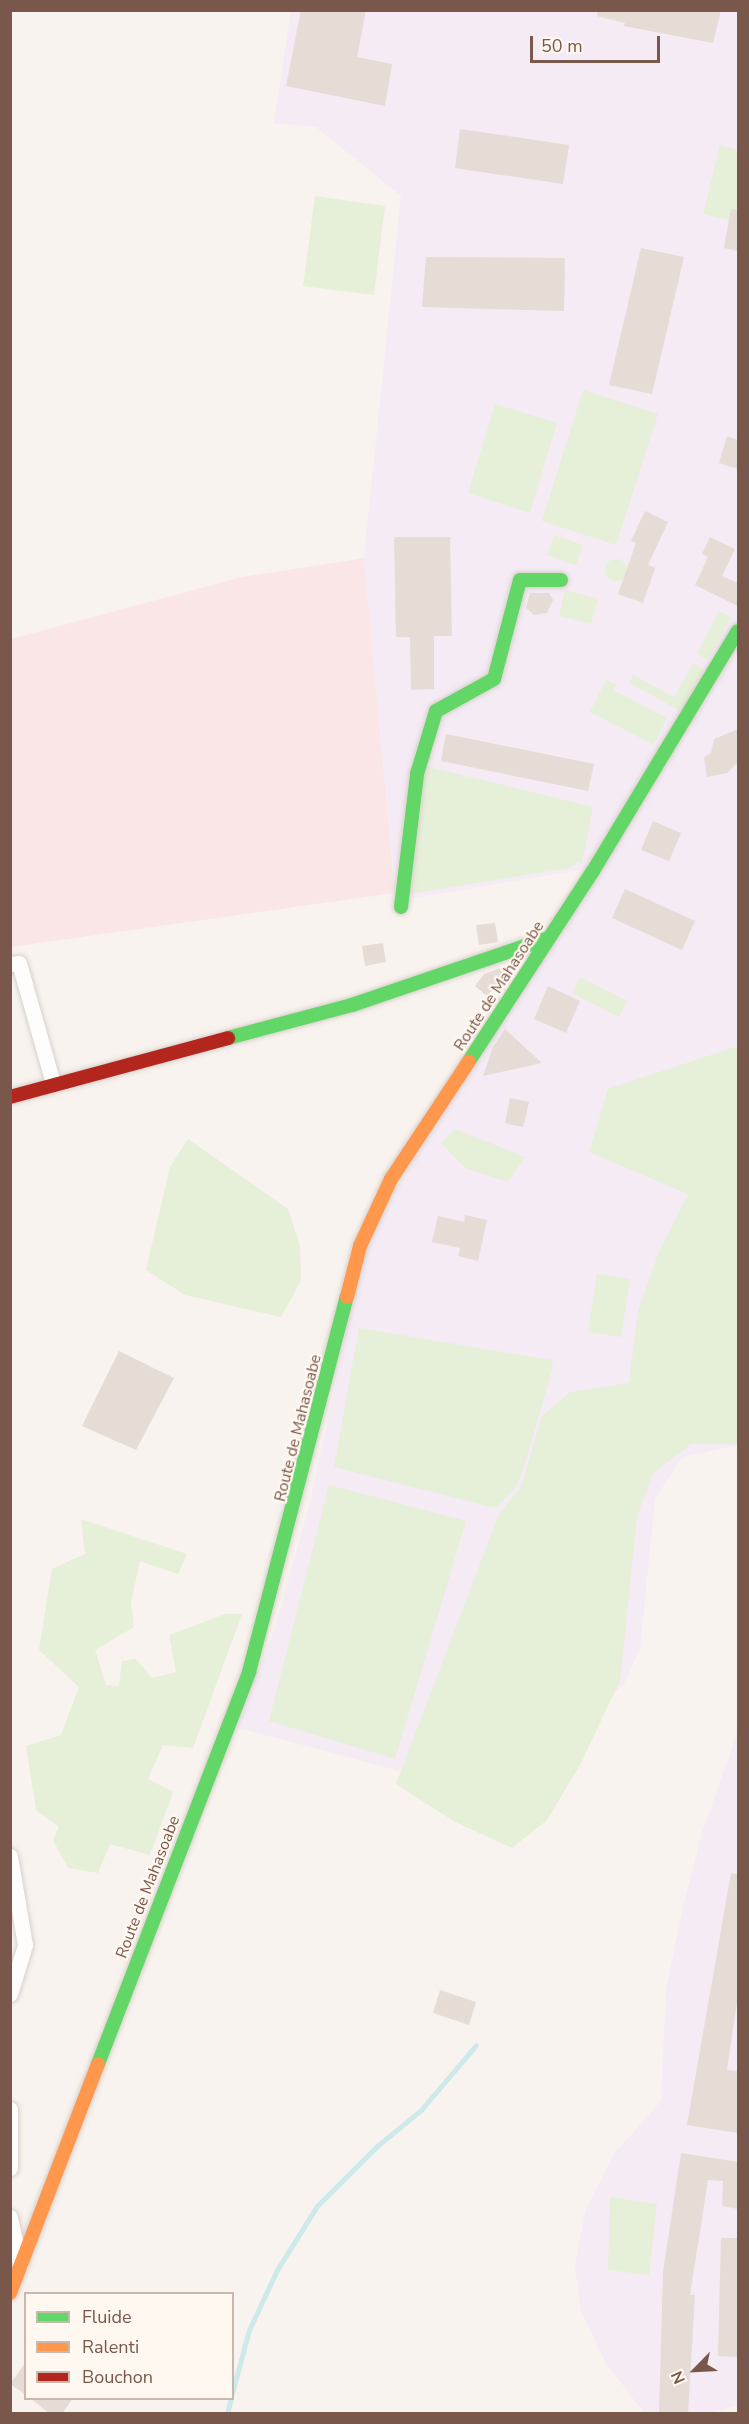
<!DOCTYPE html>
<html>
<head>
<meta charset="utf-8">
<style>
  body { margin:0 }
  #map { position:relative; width:749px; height:2424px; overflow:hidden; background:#f8f3ee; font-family:"Nunito Sans",sans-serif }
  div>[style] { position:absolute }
  .education>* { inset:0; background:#f4ebf5 }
  .medical>* { inset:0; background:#fae6e7 }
  .green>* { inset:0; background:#e6efd8 }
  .round { border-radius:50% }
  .stream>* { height:5px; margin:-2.5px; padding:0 2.5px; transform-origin:2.5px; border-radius:2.5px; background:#cee9ea }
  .building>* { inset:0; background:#e5dcd5 }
  .roads { filter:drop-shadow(0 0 2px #d8d0cb) drop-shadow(0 0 2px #d8d0cb) }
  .street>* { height:15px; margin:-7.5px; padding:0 7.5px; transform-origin:7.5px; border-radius:7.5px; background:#fefdfc }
  .fast>* { height:14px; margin:-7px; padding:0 7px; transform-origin:7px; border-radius:7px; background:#63d668 }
  .slow>* { height:14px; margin:-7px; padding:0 7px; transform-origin:7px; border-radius:7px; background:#ff974d }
  .jam>* { height:14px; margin:-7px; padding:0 7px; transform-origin:7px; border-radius:7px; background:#b3261e }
  span { translate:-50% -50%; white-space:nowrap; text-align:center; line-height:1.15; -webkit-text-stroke:4.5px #fff8f0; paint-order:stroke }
  .street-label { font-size:16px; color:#79584b }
  .frame { position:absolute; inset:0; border:12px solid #79584b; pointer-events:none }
  .legend { position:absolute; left:24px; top:2292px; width:210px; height:108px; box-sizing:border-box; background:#fff8f0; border:2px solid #c9b8ae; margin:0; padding:8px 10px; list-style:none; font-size:18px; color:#79584b }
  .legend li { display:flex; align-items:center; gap:12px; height:30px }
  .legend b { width:30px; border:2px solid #c9b8ae }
  .north { position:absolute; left:665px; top:2340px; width:60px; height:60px; -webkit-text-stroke:4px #fff8f0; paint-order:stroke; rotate:246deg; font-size:16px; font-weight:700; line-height:24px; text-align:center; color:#79584b }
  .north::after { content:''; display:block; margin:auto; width:21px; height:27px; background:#79584b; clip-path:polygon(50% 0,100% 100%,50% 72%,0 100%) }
  .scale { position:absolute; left:530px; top:36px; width:130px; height:27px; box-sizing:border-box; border:3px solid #79584b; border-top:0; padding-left:8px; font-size:18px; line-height:21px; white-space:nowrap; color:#79584b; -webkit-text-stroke:4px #fff8f0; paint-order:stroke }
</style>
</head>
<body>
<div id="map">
  <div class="education">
    <div style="clip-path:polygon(291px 11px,738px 11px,738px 1445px,682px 1457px,655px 1499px,640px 1648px,623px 1686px,471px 1790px,235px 1727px,272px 1637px,309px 1507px,366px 1241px,585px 869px,396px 901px,364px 558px,401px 196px,316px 127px,274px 123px)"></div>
    <div style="clip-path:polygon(738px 1731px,738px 2405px,711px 2413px,644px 2413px,606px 2363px,581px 2311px,575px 2267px,585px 2212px,614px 2154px,661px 2101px,666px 1990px,683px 1907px,702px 1833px)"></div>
  </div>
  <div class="medical">
    <div style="clip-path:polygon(364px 558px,395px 893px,11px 947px,11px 639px,242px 577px)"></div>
  </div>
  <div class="green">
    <div style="clip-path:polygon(720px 145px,738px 150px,738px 222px,703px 214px)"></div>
    <div style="clip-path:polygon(315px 196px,385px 206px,374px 295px,303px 286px)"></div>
    <div style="clip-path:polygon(583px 390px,658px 414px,616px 545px,542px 521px)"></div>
    <div style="clip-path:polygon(495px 404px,557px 423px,530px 513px,468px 493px)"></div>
    <div style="clip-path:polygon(554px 535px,583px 545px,576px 565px,547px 555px)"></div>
    <div class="round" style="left:605px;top:559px;width:22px;height:22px"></div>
    <div style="clip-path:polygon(565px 590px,598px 599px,591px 624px,559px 616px)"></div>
    <div style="clip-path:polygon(719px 611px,731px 617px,708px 660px,697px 654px)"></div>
    <div style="clip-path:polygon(693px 663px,704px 669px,681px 711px,629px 683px,633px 675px,674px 697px)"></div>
    <div style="clip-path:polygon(606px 680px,616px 685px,613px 690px,667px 718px,654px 745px,590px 712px)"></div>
    <div style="clip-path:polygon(425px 766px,593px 807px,582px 864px,579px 861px,569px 868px,410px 894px)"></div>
    <div style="clip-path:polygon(580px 977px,627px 1001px,619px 1017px,572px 993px)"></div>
    <div style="clip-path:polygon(738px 1046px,738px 1444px,691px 1444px,653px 1474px,637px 1516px,620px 1681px,580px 1765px,547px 1820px,512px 1848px,455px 1822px,396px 1784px,499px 1514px,521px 1487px,542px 1416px,570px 1392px,629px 1383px,638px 1311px,658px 1254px,688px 1194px,589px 1152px,608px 1089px)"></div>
    <div style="clip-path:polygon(454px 1129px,490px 1143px,525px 1157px,508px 1182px,465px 1168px,441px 1143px)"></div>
    <div style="clip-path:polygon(188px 1139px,288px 1209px,300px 1246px,301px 1281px,281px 1317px,185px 1295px,146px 1270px,170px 1167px)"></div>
    <div style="clip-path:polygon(597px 1274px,630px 1279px,621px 1337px,588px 1332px)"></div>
    <div style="clip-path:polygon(359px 1328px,551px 1360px,553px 1367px,523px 1470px,514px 1490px,495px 1508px,334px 1467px)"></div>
    <div style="clip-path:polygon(329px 1485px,466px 1521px,395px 1759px,269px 1721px)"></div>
    <div style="clip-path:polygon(81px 1519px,187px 1554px,178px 1574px,140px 1561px,131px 1602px,134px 1627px,95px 1650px,106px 1685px,119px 1686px,122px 1661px,136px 1659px,152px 1678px,176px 1672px,169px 1635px,225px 1614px,242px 1614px,193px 1748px,163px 1745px,148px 1779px,173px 1792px,150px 1855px,110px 1844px,98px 1873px,68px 1868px,53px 1840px,59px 1827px,36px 1810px,26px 1746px,61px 1735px,79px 1687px,39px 1650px,52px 1569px,85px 1554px)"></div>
    <div style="clip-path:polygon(610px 2197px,657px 2204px,649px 2275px,608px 2270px)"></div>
  </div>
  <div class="stream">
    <div style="left:232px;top:2393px;width:65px;rotate:-74.9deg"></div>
    <div style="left:249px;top:2330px;width:66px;rotate:-65deg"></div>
    <div style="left:277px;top:2270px;width:75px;rotate:-58deg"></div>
    <div style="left:317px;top:2206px;width:85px;rotate:-45deg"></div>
    <div style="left:377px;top:2146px;width:57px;rotate:-39.3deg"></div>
    <div style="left:421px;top:2110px;width:85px;rotate:-49.8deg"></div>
    <div style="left:227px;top:2414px;width:16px;rotate:-76deg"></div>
  </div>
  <div class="building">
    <div style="clip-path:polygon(301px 10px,366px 10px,357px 57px,392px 64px,385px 106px,286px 86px)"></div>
    <div style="clip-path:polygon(598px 10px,721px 10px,713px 43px,624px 26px,625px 23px,597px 16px)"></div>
    <div style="clip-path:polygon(460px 129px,569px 145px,563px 184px,455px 168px)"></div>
    <div style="clip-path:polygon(731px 209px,738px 210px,738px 251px,724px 248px)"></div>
    <div style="clip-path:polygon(641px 248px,684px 257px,652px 394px,609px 385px)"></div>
    <div style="clip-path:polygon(426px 257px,565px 258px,564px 311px,422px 307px)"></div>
    <div style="clip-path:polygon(727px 436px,738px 440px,738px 469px,719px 463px)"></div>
    <div style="clip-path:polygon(645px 511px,668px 522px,648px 565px,655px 568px,643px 603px,618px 594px,636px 543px,631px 541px)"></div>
    <div style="clip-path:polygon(394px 537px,450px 537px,452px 636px,434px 636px,434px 689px,411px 690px,410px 637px,396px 637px)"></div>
    <div style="clip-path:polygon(710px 537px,735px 549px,722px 576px,738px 583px,738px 606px,695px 585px,708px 557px,702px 554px)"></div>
    <div style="clip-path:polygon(530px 593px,549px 593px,553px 600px,547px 613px,534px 615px,526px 608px)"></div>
    <div style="clip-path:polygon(738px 729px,738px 762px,727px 773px,707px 777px,704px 757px,711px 753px,714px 739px)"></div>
    <div style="clip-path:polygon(446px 734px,594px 764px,588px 791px,441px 761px)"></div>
    <div style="clip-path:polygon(653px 821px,681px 833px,669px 861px,641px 850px)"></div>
    <div style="clip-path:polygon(625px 889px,695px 921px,682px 950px,612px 918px)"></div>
    <div style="clip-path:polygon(495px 923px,498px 942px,479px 945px,476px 925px)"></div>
    <div style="clip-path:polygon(383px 943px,386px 962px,365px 966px,362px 946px)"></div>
    <div style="clip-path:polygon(500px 968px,512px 968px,487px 996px,475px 986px,484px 974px)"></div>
    <div style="clip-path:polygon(548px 986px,580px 1001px,566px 1033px,534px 1019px)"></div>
    <div style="clip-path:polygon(505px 1029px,542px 1063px,483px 1076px,493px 1047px)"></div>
    <div style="clip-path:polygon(510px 1098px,529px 1102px,523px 1127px,505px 1123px)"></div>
    <div style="clip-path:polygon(465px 1215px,487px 1220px,478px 1261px,458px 1256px,460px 1248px,432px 1242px,438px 1216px,464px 1222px)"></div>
    <div style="clip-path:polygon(119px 1351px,174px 1378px,136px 1450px,82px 1426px)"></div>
    <div style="clip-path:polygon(731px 1873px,738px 1874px,738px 1995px,727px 2070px,738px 2071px,738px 2133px,687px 2125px)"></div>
    <div style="clip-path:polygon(440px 1990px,476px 2002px,469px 2025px,433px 2013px)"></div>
    <div style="clip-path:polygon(681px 2153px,738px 2162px,738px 2209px,722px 2206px,723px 2181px,708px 2180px,690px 2295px,695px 2295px,688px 2414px,659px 2414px,663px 2272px)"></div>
    <div style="clip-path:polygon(721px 2238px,738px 2238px,738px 2357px,718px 2356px)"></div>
    <div style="clip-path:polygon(26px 2362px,26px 2395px,10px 2384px)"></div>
    <div style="clip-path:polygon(30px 2398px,73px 2398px,62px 2414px,50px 2414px)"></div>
  </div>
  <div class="roads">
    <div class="street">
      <div style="left:10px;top:964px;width:9px;rotate:-6deg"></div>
      <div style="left:19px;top:963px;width:125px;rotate:74.2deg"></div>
      <div style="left:10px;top:1856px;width:90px;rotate:80.4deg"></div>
      <div style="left:25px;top:1945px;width:51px;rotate:107deg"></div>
      <div style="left:10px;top:2109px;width:59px;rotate:90deg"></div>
      <div style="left:10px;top:2217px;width:49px;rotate:78.2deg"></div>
    </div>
    <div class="fast">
      <div style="left:401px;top:907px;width:134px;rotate:-83.1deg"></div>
      <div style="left:417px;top:774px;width:66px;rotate:-73.2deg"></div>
      <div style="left:436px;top:711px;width:66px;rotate:-28.9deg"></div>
      <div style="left:494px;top:679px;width:102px;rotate:-75.3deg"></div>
      <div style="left:520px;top:580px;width:41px"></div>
      <div style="left:228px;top:1038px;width:128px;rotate:-14.9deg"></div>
      <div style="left:352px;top:1005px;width:208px;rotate:-18.8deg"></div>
      <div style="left:469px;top:1061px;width:227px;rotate:-56.9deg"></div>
      <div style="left:593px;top:871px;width:280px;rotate:-58.9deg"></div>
      <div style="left:98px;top:2064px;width:420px;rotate:-68.9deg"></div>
      <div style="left:249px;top:1672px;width:388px;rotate:-75.4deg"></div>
    </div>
    <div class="slow">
      <div style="left:347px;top:1297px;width:53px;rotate:-75.7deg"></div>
      <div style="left:360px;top:1246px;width:74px;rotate:-65.2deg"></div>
      <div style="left:391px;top:1179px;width:141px;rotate:-56.5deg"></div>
      <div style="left:10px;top:2293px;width:245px;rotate:-69deg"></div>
    </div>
    <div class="jam">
      <div style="left:10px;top:1097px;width:226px;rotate:-15.1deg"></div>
    </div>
  </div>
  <div class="street-label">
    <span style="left:499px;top:986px;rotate:-57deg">Route de Mahasoabe</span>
    <span style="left:298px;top:1428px;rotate:-76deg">Route de Mahasoabe</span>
    <span style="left:148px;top:1887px;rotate:-69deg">Route de Mahasoabe</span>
  </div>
  <div class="frame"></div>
  <ul class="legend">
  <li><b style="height:8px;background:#63d668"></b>Fluide</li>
  <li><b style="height:8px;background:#ff974d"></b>Ralenti</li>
  <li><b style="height:8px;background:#b3261e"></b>Bouchon</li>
  </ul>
  <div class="north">N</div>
  <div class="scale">50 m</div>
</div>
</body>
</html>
